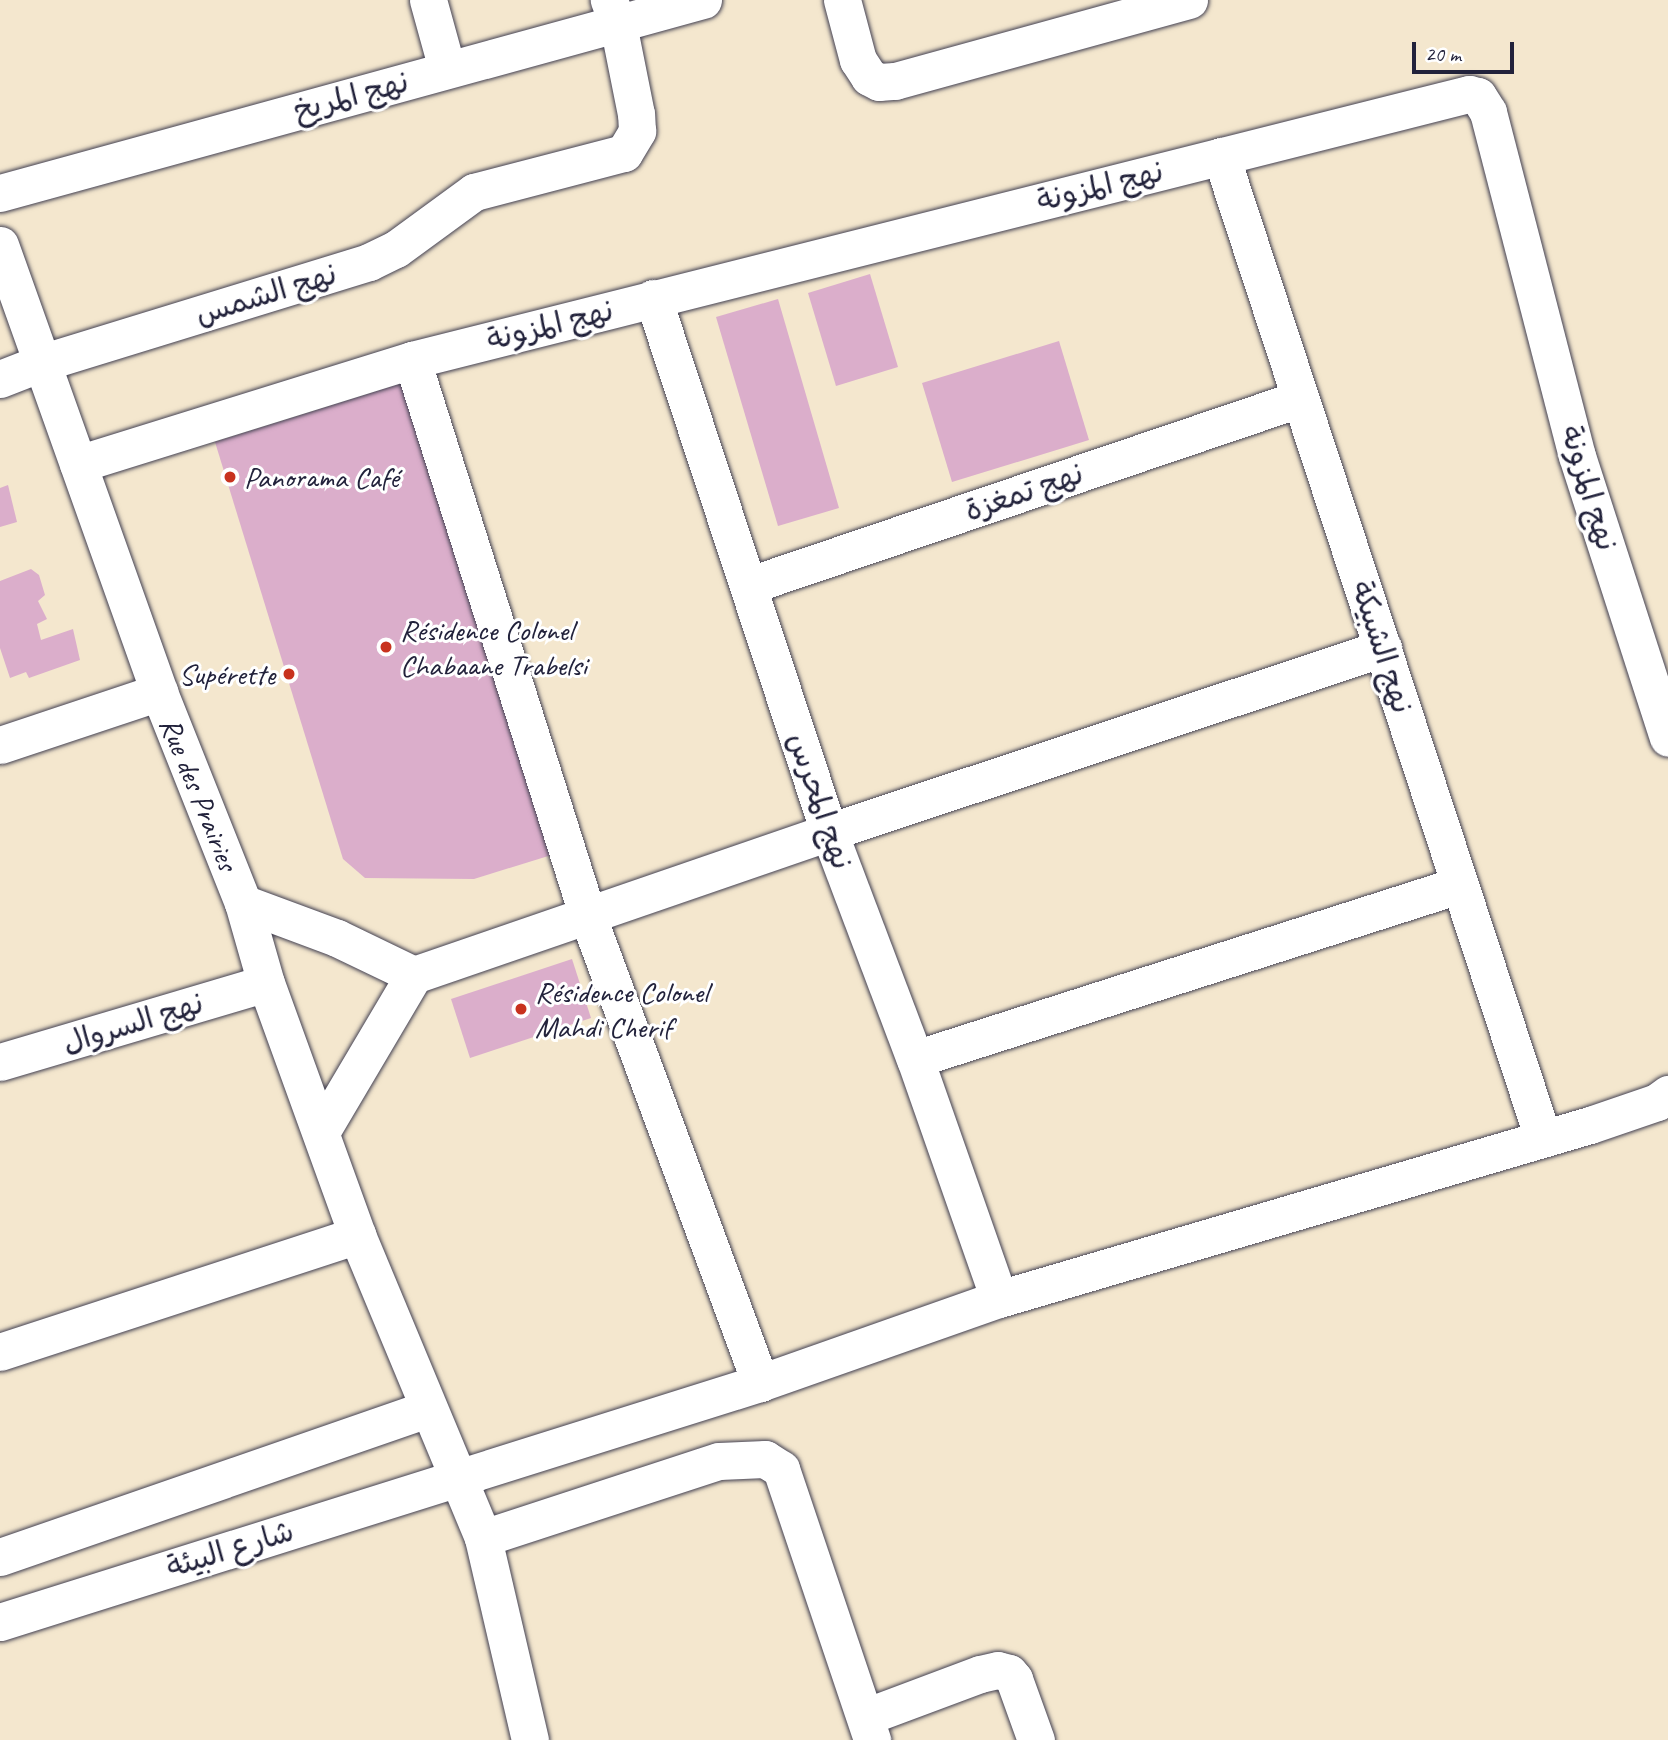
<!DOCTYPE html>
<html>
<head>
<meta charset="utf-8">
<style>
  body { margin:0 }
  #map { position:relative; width:1668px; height:1740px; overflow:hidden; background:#f4e7ce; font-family:Caveat,"Playpen Sans Arabic",sans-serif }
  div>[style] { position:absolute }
  .building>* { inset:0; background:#dbaecb }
  .roads { filter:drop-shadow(0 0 2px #424051) drop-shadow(0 0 2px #424051) }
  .minor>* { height:37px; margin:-18.5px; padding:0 18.5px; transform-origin:18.5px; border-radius:18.5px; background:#fff }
  .dots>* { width:19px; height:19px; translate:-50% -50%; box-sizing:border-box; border:4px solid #fff; border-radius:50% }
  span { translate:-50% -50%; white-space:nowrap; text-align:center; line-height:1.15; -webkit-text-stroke:6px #fff; paint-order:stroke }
  .street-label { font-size:30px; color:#22223b }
  .poi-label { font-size:30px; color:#22223b }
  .left { translate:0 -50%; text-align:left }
  .right { translate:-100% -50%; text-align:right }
  .scale { position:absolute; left:1412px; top:42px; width:102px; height:32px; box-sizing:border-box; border:4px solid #22223b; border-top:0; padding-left:9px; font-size:21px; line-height:24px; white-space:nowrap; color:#22223b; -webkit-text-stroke:5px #fff; paint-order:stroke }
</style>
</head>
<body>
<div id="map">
  <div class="building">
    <div style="clip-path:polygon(870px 274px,898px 367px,836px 386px,808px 293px)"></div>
    <div style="clip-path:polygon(778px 299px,839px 508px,778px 526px,716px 317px)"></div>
    <div style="clip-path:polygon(1059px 341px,1089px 440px,952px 482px,922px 383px)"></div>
    <div style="clip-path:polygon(412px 380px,558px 853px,474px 879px,365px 878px,343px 859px,215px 442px)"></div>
    <div style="clip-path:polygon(8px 485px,17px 522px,0 527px,0 488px)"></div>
    <div style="clip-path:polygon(31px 569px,39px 575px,45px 595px,38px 601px,47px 619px,37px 624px,41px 640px,73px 629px,80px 660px,29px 678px,26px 672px,10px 678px,0 648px,0 581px)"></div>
    <div style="clip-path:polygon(572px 959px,591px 1018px,470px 1058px,451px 999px)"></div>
  </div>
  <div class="roads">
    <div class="minor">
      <div style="left:428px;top:0;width:72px;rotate:74.6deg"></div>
      <div style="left:842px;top:0;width:62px;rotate:75.1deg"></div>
      <div style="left:858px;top:60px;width:20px;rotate:57deg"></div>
      <div style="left:869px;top:77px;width:11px;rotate:27deg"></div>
      <div style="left:879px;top:82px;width:16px;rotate:-4deg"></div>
      <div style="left:895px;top:81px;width:305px;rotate:-15.4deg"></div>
      <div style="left:1221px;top:156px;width:1033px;rotate:71.85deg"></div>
      <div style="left:0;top:193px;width:729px;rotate:-15.35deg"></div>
      <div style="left:0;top:245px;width:474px;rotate:70.4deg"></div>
      <div style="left:159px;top:692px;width:227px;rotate:68.3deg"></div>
      <div style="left:243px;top:903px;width:83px;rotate:74deg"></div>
      <div style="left:266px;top:983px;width:268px;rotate:70.1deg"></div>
      <div style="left:357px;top:1235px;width:328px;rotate:67.4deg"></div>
      <div style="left:483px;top:1538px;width:207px;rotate:76.9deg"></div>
      <div style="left:653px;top:298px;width:562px;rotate:71.76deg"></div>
      <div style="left:829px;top:832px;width:243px;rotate:69.3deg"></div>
      <div style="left:915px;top:1059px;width:254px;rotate:70.7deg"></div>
      <div style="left:412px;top:360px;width:584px;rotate:72.46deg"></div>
      <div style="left:588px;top:917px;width:497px;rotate:69.7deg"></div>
      <div style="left:0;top:379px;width:44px;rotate:-21.3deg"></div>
      <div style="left:41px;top:363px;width:343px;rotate:-17.1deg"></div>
      <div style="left:369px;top:262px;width:30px;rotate:-26deg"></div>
      <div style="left:396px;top:249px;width:97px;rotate:-36.2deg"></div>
      <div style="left:474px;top:192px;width:155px;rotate:-14.6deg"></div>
      <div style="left:624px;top:153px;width:26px;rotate:-59deg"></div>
      <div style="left:637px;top:131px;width:17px;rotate:-93deg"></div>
      <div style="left:636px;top:114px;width:92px;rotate:-101.3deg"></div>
      <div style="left:618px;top:24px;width:26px;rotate:-111deg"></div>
      <div style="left:78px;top:464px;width:350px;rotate:-17.3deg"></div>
      <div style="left:412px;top:360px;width:1090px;rotate:-14.13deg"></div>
      <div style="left:1469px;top:94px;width:9px;rotate:13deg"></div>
      <div style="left:1478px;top:96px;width:19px;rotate:58deg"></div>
      <div style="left:1488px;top:112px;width:355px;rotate:75.5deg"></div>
      <div style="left:1577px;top:456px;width:296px;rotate:72.1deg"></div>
      <div style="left:750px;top:585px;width:580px;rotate:-18.72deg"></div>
      <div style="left:0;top:745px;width:168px;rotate:-18.4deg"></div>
      <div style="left:243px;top:903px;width:100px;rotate:20.4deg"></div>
      <div style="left:337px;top:938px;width:85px;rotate:25.7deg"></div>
      <div style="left:915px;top:1059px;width:571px;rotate:-17.74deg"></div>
      <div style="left:0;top:1062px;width:277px;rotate:-16.5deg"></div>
      <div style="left:321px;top:1132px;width:182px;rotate:-59.4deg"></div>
      <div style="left:414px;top:975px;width:439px;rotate:-19deg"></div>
      <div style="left:829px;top:832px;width:584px;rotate:-18.37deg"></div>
      <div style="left:0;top:1352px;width:376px;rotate:-18.1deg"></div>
      <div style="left:483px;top:1538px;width:248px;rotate:-18.1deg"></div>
      <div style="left:719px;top:1461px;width:46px;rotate:-2.5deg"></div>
      <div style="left:765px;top:1459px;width:19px;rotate:32deg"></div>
      <div style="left:781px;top:1469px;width:286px;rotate:71.4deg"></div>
      <div style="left:0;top:1557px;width:452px;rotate:-19.1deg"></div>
      <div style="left:0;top:1622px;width:797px;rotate:-17.46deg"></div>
      <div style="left:760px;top:1383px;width:253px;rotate:-19.4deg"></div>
      <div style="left:999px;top:1299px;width:616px;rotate:-16.41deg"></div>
      <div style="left:1590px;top:1125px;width:71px;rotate:-18.9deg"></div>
      <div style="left:1657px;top:1102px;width:14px;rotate:-36deg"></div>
      <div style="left:865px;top:1717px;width:123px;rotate:-20.5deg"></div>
      <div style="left:980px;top:1674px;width:18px;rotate:-13deg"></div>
      <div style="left:998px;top:1670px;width:11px;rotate:15deg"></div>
      <div style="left:1009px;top:1673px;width:8px;rotate:50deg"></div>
      <div style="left:1014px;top:1679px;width:65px;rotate:70.2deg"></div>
    </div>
  </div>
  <div class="dots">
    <div style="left:230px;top:477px;background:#c8321e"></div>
    <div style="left:386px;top:647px;background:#c8321e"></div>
    <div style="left:289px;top:674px;background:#c8321e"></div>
    <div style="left:521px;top:1009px;background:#c8321e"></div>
  </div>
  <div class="street-label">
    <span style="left:351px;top:96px;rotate:-15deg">نهج المريخ</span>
    <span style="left:1100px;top:186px;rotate:-14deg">نهج المزونة</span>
    <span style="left:266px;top:294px;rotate:-17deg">نهج الشمس</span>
    <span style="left:550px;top:325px;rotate:-14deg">نهج المزونة</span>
    <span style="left:1589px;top:488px;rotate:73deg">نهج المزونة</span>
    <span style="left:1024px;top:492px;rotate:-19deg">نهج تمغزة</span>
    <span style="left:1382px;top:647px;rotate:72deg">نهج الشبيكة</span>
    <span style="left:199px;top:794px;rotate:68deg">Rue des Prairies</span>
    <span style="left:820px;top:801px;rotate:71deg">نهج المحرس</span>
    <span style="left:133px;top:1023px;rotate:-17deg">نهج السروال</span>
    <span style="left:230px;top:1549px;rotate:-17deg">شارع البيئة</span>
  </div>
  <div class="poi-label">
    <span class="left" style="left:244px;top:477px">Panorama Café</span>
    <span class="left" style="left:400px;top:647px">Résidence Colonel<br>Chabaane Trabelsi</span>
    <span class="right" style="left:275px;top:674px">Supérette</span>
    <span class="left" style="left:535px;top:1009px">Résidence Colonel<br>Mahdi Cherif</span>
  </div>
  <div class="scale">20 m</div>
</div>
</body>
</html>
